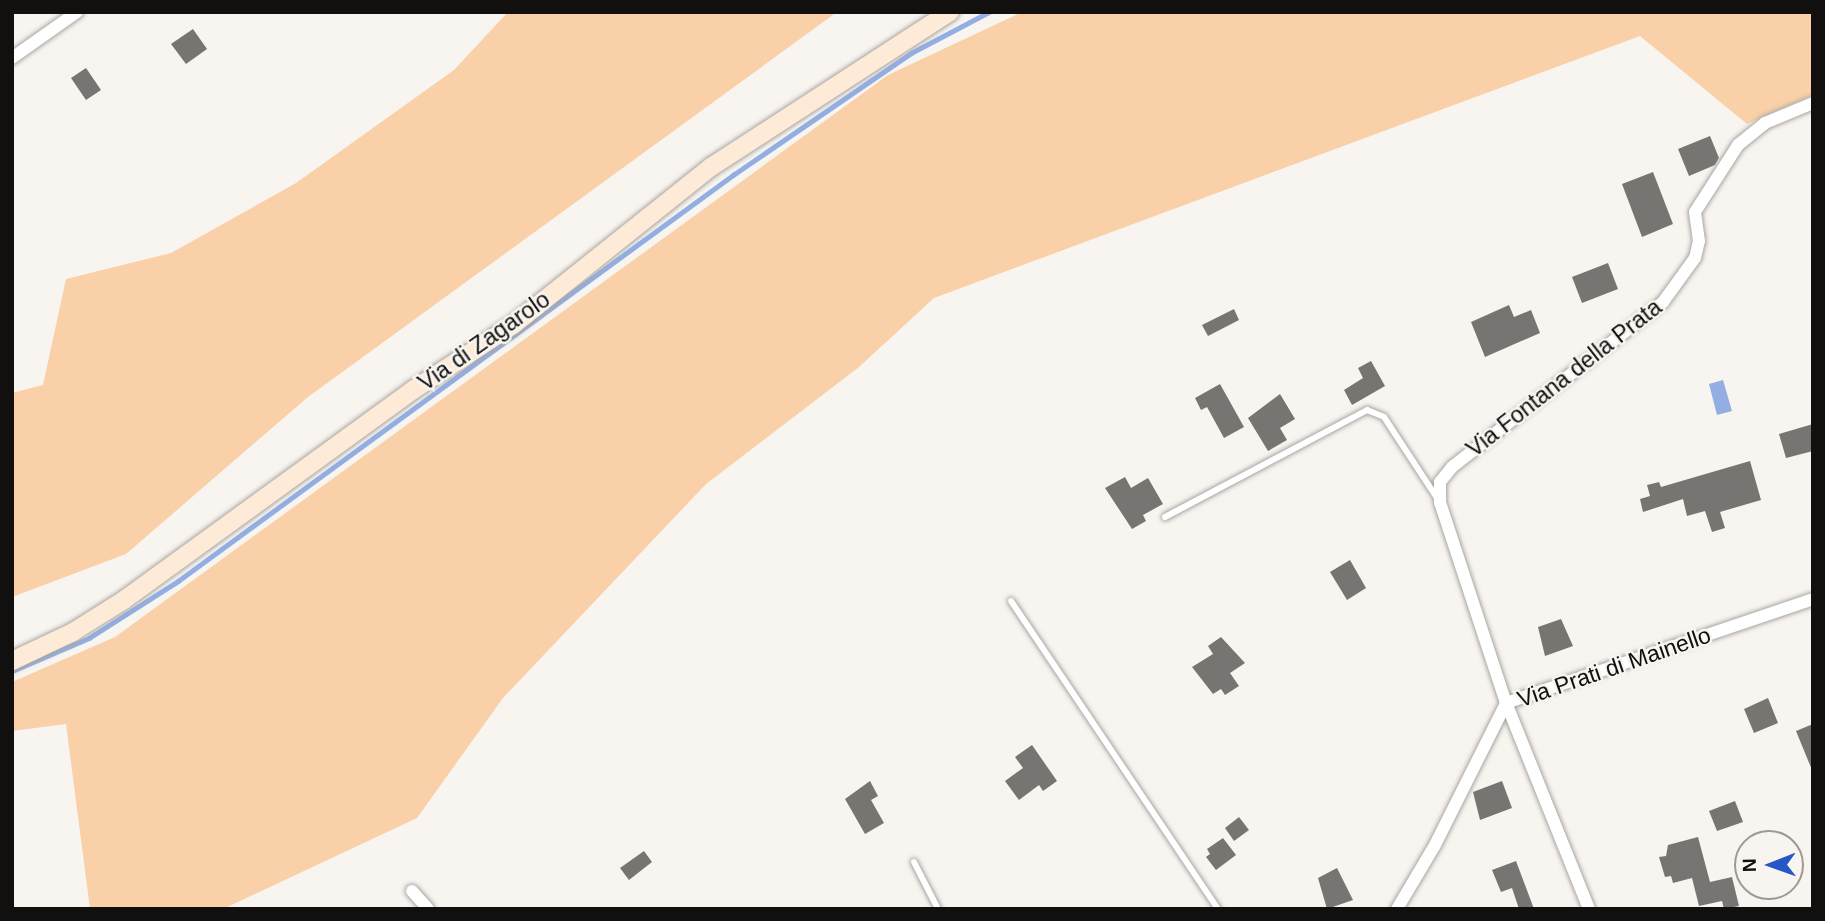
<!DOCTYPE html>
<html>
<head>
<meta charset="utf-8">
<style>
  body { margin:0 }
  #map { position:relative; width:1825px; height:921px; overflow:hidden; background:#f8f5f1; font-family:Arial,sans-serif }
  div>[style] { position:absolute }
  .green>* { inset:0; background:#f9d0a7 }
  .water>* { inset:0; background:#93aee2 }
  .stream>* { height:4.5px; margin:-2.25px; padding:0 2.25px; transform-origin:2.25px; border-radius:2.25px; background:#93aee2 }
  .building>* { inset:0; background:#787471 }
  .roads { filter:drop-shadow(0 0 2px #a9a6a2) drop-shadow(0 0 2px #a9a6a2) }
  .service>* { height:6px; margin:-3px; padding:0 3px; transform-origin:3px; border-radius:3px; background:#fff }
  .minor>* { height:12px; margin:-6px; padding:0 6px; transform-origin:6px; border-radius:6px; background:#fff }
  .secondary>* { height:18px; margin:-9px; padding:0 9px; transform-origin:9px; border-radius:9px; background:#fdead7 }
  span { translate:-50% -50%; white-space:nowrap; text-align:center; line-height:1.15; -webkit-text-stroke:5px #f8f5f1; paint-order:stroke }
  .street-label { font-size:23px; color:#12100f }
  .frame { position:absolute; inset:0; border:14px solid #12100f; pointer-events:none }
  .north { position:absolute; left:1734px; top:830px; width:70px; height:70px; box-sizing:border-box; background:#f8f5f1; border:2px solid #9c9997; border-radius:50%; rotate:269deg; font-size:19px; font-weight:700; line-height:28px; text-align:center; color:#12100f }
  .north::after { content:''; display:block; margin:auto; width:24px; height:32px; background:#2558c6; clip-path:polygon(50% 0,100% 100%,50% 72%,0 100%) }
</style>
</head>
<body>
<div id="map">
  <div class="green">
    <div style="clip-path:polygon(508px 12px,837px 12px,308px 397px,126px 554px,12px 597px,12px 393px,43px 385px,66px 279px,171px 253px,296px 183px,454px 70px)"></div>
    <div style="clip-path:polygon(1022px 12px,1813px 12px,1813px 95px,1747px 124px,1640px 36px,934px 298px,859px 367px,706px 484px,503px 698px,417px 818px,223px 909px,90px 909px,66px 724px,12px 731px,12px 682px,115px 637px,888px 75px)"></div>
  </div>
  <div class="water">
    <div style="clip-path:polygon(1723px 380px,1732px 411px,1717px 415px,1709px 384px)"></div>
  </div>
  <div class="stream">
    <div style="left:12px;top:671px;width:84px;rotate:-23.2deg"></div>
    <div style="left:89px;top:638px;width:106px;rotate:-32.6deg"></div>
    <div style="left:178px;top:581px;width:688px;rotate:-36.19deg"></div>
    <div style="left:733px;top:175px;width:216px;rotate:-34.4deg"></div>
    <div style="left:911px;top:53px;width:88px;rotate:-27.7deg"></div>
  </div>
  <div class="building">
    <div style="clip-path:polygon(193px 29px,207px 49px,186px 64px,171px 44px)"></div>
    <div style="clip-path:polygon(86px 68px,101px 90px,86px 100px,71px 78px)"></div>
    <div style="clip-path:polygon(1710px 136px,1719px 158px,1715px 165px,1689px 176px,1678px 149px)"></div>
    <div style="clip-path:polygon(1653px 172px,1673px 224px,1642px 237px,1622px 184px)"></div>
    <div style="clip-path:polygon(1608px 263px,1618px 289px,1582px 303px,1572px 277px)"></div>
    <div style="clip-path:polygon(1509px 305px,1514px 317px,1531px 310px,1540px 333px,1485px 357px,1471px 322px)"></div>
    <div style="clip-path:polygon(1234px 309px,1239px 320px,1208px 336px,1202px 325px)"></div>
    <div style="clip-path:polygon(1371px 361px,1385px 386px,1352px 405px,1344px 390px,1363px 378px,1358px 368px)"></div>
    <div style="clip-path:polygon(1220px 384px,1244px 427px,1224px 438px,1207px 407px,1201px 410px,1195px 398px)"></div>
    <div style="clip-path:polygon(1280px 394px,1295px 419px,1280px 428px,1287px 440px,1268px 451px,1248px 418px)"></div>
    <div style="clip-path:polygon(1813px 424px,1813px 451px,1786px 458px,1779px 434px)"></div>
    <div style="clip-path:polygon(1750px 461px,1761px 500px,1720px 512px,1725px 528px,1712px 532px,1705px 511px,1687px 516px,1683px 499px,1643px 512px,1640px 499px,1650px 496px,1647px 485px,1659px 482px,1661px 487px)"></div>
    <div style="clip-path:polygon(1125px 477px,1131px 488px,1148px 478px,1163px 504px,1143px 515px,1146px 521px,1132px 529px,1105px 488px)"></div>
    <div style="clip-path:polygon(1350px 560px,1366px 588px,1347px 600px,1330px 572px)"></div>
    <div style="clip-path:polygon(1561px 619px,1573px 646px,1545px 656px,1538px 627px)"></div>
    <div style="clip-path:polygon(1221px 637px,1245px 663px,1230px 673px,1239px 686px,1225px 695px,1221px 689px,1213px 694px,1192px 667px,1213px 654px,1208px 646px)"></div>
    <div style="clip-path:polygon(1768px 698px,1778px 723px,1754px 733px,1744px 709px)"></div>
    <div style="clip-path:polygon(1813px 724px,1813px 770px,1812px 770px,1796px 731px)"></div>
    <div style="clip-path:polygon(1032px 745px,1057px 781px,1043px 791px,1039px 785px,1019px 800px,1005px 781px,1023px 768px,1015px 757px)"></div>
    <div style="clip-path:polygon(870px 781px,878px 796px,871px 800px,884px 823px,865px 834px,845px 799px)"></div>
    <div style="clip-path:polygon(1502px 781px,1512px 808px,1480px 820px,1473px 792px)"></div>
    <div style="clip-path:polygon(1735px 801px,1743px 822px,1717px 831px,1709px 811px)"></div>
    <div style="clip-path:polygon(1239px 817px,1249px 830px,1234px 841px,1225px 828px)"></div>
    <div style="clip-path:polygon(1698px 837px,1710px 882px,1732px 877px,1739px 906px,1724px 909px,1722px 901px,1699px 906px,1692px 878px,1673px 883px,1671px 876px,1665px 877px,1659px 857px,1666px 856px,1668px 845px)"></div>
    <div style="clip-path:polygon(1223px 838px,1236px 855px,1216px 870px,1206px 857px,1210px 854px,1207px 849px)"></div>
    <div style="clip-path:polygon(644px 851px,652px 862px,629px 880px,620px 868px)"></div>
    <div style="clip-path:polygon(1516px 861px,1534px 909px,1519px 909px,1512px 888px,1501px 892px,1492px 870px)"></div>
    <div style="clip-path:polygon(1337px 868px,1353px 900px,1327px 909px,1318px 878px)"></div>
  </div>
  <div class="roads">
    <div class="service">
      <div style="left:1165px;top:517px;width:229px;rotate:-27.9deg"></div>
      <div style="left:1367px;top:410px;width:18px;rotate:22deg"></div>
      <div style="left:1384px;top:417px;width:97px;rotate:56.8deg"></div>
      <div style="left:1011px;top:601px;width:371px;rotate:56.1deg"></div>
      <div style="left:914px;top:862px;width:53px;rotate:62.9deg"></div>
    </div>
    <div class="minor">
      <div style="left:12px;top:58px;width:80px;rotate:-35.3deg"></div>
      <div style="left:412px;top:891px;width:24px;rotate:48deg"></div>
      <div style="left:1397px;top:909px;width:74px;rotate:-59.3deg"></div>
      <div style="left:1435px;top:845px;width:159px;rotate:-63.4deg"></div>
      <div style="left:1506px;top:703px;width:212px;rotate:-108.2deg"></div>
      <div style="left:1440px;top:502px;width:20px;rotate:-90deg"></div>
      <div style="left:1440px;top:482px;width:19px;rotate:-51deg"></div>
      <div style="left:1452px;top:467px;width:268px;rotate:-38deg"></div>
      <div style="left:1663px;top:302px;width:54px;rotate:-54deg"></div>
      <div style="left:1695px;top:258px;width:17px;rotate:-77deg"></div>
      <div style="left:1699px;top:241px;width:29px;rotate:-98deg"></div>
      <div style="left:1695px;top:212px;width:80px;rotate:-57.3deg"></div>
      <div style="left:1738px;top:145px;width:35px;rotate:-39deg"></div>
      <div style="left:1765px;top:123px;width:52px;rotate:-22.6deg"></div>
      <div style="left:1589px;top:909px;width:222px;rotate:-111.9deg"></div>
      <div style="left:1506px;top:703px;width:324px;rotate:-18.7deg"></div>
    </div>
    <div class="secondary">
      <div style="left:12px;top:661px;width:68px;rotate:-25.4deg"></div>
      <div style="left:73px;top:632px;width:60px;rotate:-32.1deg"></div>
      <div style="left:124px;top:600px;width:357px;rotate:-36deg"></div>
      <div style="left:413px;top:390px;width:119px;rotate:-33deg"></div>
      <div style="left:513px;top:325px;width:253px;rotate:-38.6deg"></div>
      <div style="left:711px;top:167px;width:285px;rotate:-33deg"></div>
    </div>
  </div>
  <div class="street-label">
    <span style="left:484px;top:341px;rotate:-35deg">Via di Zagarolo</span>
    <span style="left:1564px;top:378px;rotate:-38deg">Via Fontana della Prata</span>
    <span style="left:1614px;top:667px;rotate:-19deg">Via Prati di Mainello</span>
  </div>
  <div class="frame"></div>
  <div class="north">N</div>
</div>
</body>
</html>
